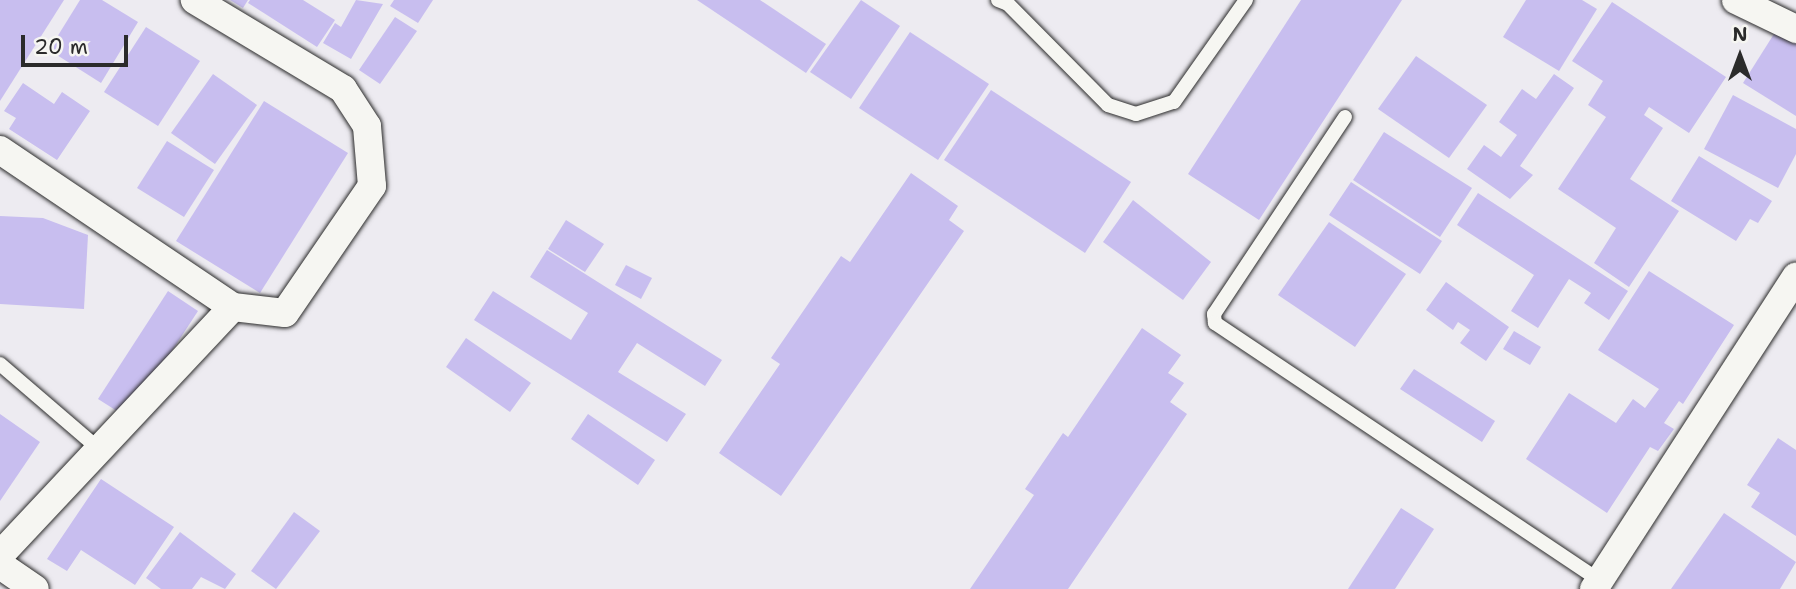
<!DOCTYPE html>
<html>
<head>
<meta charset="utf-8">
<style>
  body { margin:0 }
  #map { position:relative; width:1796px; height:589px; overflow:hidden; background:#edebf1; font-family:"Shantell Sans",sans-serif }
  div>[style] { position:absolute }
  .building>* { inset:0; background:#c8beef }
  .roads { filter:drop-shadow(0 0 2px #2b2b2b) drop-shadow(0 0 2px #2b2b2b) }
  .lane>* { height:14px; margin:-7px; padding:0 7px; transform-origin:7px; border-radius:7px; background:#f6f6f2 }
  .street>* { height:28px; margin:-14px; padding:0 14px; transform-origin:14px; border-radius:14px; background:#f6f6f2 }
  span { translate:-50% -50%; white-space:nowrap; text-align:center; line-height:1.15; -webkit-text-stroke:6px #f6f6f2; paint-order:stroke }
  .north { position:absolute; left:1705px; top:21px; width:70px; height:70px; -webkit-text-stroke:5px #f6f6f2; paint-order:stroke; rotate:0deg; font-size:19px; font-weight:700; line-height:28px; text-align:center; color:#2b2b2b }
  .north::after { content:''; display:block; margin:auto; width:24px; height:32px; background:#2b2b2b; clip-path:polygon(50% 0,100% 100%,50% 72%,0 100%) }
  .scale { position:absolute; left:21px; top:35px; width:107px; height:32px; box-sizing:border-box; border:4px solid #2b2b2b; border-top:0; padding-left:9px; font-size:21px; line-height:24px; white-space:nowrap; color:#2b2b2b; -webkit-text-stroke:5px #f6f6f2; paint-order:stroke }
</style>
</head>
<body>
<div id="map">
  <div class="building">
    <div style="clip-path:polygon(0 0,64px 0,0 101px)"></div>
    <div style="clip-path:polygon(80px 0,102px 0,138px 22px,101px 83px,49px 50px)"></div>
    <div style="clip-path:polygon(230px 0,248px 0,243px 8px)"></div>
    <div style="clip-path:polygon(250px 0,303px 0,335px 20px,317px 47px,248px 3px)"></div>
    <div style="clip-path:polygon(356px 0,383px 4px,351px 59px,323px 43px,335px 23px,341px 27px)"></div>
    <div style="clip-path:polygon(394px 0,433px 0,418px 23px,390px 6px)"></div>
    <div style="clip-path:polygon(697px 0,760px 0,826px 44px,806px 73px)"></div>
    <div style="clip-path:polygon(861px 0,900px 26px,851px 99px,810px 72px)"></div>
    <div style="clip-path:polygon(1301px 0,1402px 0,1259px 220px,1188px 174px)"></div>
    <div style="clip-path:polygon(1526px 0,1582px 0,1597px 9px,1559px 71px,1503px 37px)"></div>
    <div style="clip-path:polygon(1612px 2px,1726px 77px,1689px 133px,1649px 107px,1644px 115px,1663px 128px,1630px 179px,1679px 211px,1629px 287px,1594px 263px,1616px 228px,1558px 189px,1606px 117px,1588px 105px,1603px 81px,1572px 61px)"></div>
    <div style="clip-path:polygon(395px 17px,417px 31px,380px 84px,359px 70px)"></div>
    <div style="clip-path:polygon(1779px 26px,1796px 37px,1796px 116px,1743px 83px)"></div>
    <div style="clip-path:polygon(146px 27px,200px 61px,158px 126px,104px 92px)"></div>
    <div style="clip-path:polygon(910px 32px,989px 84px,938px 160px,859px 108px)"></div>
    <div style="clip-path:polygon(1416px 56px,1487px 105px,1449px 158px,1378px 109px)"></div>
    <div style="clip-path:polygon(213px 74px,257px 105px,215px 164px,171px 133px)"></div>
    <div style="clip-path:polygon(1554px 74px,1574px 88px,1520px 166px,1533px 175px,1510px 199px,1467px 169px,1484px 145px,1501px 157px,1517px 135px,1499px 122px,1522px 89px,1536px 99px)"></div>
    <div style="clip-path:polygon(23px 83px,54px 104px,62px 92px,90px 111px,57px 160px,9px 129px,16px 118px,4px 111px)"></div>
    <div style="clip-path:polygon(991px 90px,1131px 182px,1085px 253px,944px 160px)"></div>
    <div style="clip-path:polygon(1733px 95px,1796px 129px,1796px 154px,1778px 188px,1704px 149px)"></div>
    <div style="clip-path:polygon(264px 101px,348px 153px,260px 293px,176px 241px)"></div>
    <div style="clip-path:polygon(1384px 132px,1472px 188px,1440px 237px,1353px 180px)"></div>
    <div style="clip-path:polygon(167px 141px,214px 170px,184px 217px,137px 188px)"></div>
    <div style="clip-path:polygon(1699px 156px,1772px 201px,1758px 223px,1750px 219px,1736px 241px,1671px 201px)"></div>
    <div style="clip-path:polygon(911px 173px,958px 206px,949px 220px,964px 231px,781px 496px,719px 453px,780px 364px,771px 358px,841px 256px,850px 262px)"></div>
    <div style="clip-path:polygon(1351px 182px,1442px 241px,1420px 274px,1329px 215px)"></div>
    <div style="clip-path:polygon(1478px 193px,1628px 291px,1609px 320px,1584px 303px,1591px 293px,1569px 279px,1538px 328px,1511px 311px,1534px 275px,1457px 225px)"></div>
    <div style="clip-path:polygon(1133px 200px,1211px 262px,1183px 300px,1103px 242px)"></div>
    <div style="clip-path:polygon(0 216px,43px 218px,88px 235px,84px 309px,0 304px)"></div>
    <div style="clip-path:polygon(566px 220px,604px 244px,585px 272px,548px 249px)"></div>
    <div style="clip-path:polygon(1329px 222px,1406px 274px,1355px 347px,1278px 295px)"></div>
    <div style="clip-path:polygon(547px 250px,722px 360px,705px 386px,637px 343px,618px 372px,686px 414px,667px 442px,474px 320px,493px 291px,571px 340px,588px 313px,530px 277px)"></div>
    <div style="clip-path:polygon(626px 265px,652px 278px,641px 299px,615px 285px)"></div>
    <div style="clip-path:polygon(1649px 271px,1734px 325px,1683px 404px,1679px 401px,1664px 423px,1674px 429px,1658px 451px,1650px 447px,1607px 513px,1526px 459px,1569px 393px,1616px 423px,1633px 399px,1645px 408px,1659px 389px,1598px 350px)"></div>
    <div style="clip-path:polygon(1446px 282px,1509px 327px,1486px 361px,1460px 343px,1470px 330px,1458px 322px,1453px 330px,1426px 310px)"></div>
    <div style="clip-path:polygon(168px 291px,198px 311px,128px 418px,98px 399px)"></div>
    <div style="clip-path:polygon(1142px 328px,1181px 355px,1168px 373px,1184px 383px,1170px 402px,1187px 414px,1068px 589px,970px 589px,1034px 495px,1025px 489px,1063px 433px,1068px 437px)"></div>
    <div style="clip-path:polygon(1514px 331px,1541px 347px,1530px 365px,1503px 349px)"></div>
    <div style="clip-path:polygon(466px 338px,531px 383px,510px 412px,446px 367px)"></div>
    <div style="clip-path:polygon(1414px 369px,1495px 421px,1482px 442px,1400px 389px)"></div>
    <div style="clip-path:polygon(0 414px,40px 442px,0 501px)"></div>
    <div style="clip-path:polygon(588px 414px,655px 460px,638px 485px,571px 439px)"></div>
    <div style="clip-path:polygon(1778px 438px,1796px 450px,1796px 536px,1751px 507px,1760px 493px,1747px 485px)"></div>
    <div style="clip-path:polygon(101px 479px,174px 527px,135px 585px,81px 550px,67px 571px,47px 559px)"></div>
    <div style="clip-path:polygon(1401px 508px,1434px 529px,1395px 589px,1348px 589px)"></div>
    <div style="clip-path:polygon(294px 512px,320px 531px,276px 589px,251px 571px)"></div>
    <div style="clip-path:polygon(1724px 513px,1796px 562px,1780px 589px,1671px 589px)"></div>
    <div style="clip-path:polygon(180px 532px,236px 574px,225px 589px,201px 577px,192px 589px,161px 589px,146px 578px)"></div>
  </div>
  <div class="roads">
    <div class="lane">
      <div style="left:998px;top:0;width:11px;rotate:22deg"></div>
      <div style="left:1008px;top:4px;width:142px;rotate:45.3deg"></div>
      <div style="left:1108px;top:105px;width:29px;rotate:18deg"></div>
      <div style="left:1136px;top:114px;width:40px;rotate:-18deg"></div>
      <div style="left:1174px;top:102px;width:125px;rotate:-54.8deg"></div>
      <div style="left:1345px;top:117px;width:237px;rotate:123.6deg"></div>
      <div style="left:1214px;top:314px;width:9px;rotate:84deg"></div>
      <div style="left:1215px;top:323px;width:463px;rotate:33.8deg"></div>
      <div style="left:0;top:364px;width:133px;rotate:40.7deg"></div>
    </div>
    <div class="street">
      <div style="left:1736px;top:0;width:67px;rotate:25.8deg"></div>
      <div style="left:0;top:150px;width:281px;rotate:34deg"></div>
      <div style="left:233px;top:307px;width:52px;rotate:6.6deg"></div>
      <div style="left:285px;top:313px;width:154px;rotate:-55.6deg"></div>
      <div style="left:372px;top:186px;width:60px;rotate:-94.8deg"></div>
      <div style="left:367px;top:126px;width:44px;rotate:-123deg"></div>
      <div style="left:343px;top:89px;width:173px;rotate:-149deg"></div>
      <div style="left:0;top:555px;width:340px;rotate:-46.8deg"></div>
      <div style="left:0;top:565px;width:42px;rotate:34.4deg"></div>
      <div style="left:1594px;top:589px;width:372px;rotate:-57.1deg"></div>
    </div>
  </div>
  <div class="north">N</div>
  <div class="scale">20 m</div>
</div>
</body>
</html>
